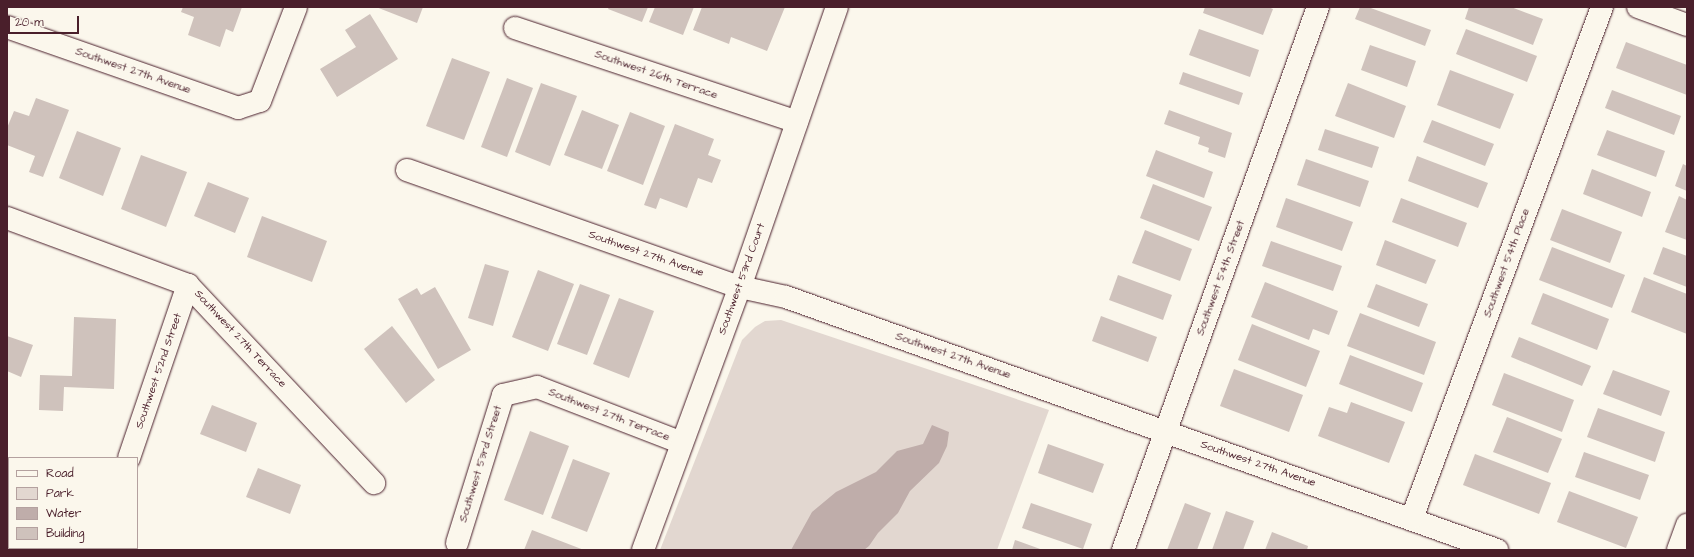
<!DOCTYPE html>
<html>
<head>
<meta charset="utf-8">
<style>
  body { margin:0 }
  #map { position:relative; width:1694px; height:557px; overflow:hidden; background:#fbf7ec; font-family:"Architects Daughter",sans-serif }
  div>[style] { position:absolute }
  .green>* { inset:0; background:#e2d7d0 }
  .water>* { inset:0; background:#bfadaa }
  .building>* { inset:0; background:#cfc2bc }
  .roads { filter:drop-shadow(0 0 1px #4a1f2b) drop-shadow(0 0 1px #4a1f2b) }
  .street>* { height:22px; margin:-11px; padding:0 11px; transform-origin:11px; border-radius:11px; background:#fbf7ec }
  span { translate:-50% -50%; white-space:nowrap; text-align:center; line-height:1.15; -webkit-text-stroke:3px #fbf7ec; paint-order:stroke }
  .street-label { font-size:11px; color:#4a1f2b }
  .frame { position:absolute; inset:0; border:8px solid #4a1f2b; pointer-events:none }
  .legend { position:absolute; left:8px; top:457px; width:130px; height:92px; box-sizing:border-box; background:#fbf7ec; border:1px solid #b4a19f; margin:0; padding:5px 7px; list-style:none; font-size:12px; color:#4a1f2b }
  .legend li { display:flex; align-items:center; gap:8px; height:20px }
  .legend b { width:20px; border:1px solid #b4a19f }
  .scale { position:absolute; left:8px; top:16px; width:71px; height:18px; box-sizing:border-box; border:2px solid #4a1f2b; border-top:0; padding-left:5px; font-size:12px; line-height:14px; white-space:nowrap; color:#4a1f2b; -webkit-text-stroke:3px #fbf7ec; paint-order:stroke }
</style>
</head>
<body>
<div id="map">
  <div class="green">
    <div style="clip-path:polygon(781px 320px,1049px 410px,997px 550px,660px 550px,742px 340px,755px 327px,765px 321px)"></div>
  </div>
  <div class="water">
    <div style="clip-path:polygon(932px 425px,949px 432px,947px 446px,939px 463px,910px 491px,898px 513px,878px 533px,869px 546px,864px 550px,791px 550px,812px 512px,836px 492px,876px 472px,897px 451px,923px 444px)"></div>
  </div>
  <div class="building">
    <div style="clip-path:polygon(183px 7px,242px 7px,233px 32px,226px 29px,220px 47px,188px 35px,194px 17px,181px 12px)"></div>
    <div style="clip-path:polygon(376px 7px,423px 7px,417px 23px)"></div>
    <div style="clip-path:polygon(609px 7px,648px 7px,642px 22px,608px 9px)"></div>
    <div style="clip-path:polygon(655px 7px,694px 7px,683px 35px,649px 22px)"></div>
    <div style="clip-path:polygon(702px 7px,785px 7px,767px 51px,731px 37px,729px 44px,693px 30px)"></div>
    <div style="clip-path:polygon(1205px 7px,1268px 7px,1273px 9px,1263px 35px,1203px 13px)"></div>
    <div style="clip-path:polygon(1360px 7px,1368px 7px,1431px 30px,1425px 46px,1355px 19px)"></div>
    <div style="clip-path:polygon(1469px 7px,1511px 7px,1543px 19px,1533px 45px,1465px 19px)"></div>
    <div style="clip-path:polygon(370px 14px,398px 59px,337px 97px,320px 69px,356px 47px,345px 30px)"></div>
    <div style="clip-path:polygon(1199px 29px,1259px 50px,1250px 77px,1189px 55px)"></div>
    <div style="clip-path:polygon(1466px 29px,1537px 56px,1527px 82px,1456px 54px)"></div>
    <div style="clip-path:polygon(1626px 42px,1687px 65px,1687px 95px,1616px 68px)"></div>
    <div style="clip-path:polygon(1370px 45px,1416px 61px,1407px 87px,1361px 70px)"></div>
    <div style="clip-path:polygon(452px 58px,490px 72px,464px 140px,426px 126px)"></div>
    <div style="clip-path:polygon(1450px 70px,1514px 94px,1500px 129px,1437px 105px)"></div>
    <div style="clip-path:polygon(1183px 72px,1243px 93px,1239px 105px,1179px 84px)"></div>
    <div style="clip-path:polygon(507px 78px,533px 88px,507px 157px,481px 147px)"></div>
    <div style="clip-path:polygon(541px 83px,577px 96px,550px 166px,515px 152px)"></div>
    <div style="clip-path:polygon(1348px 83px,1406px 106px,1394px 138px,1335px 116px)"></div>
    <div style="clip-path:polygon(1612px 90px,1681px 116px,1674px 135px,1605px 108px)"></div>
    <div style="clip-path:polygon(36px 98px,69px 110px,43px 177px,29px 172px,35px 156px,7px 145px,7px 128px,14px 111px,29px 116px)"></div>
    <div style="clip-path:polygon(582px 110px,619px 125px,602px 169px,564px 155px)"></div>
    <div style="clip-path:polygon(1169px 110px,1232px 133px,1225px 158px,1208px 152px,1209px 148px,1198px 144px,1200px 137px,1164px 124px)"></div>
    <div style="clip-path:polygon(630px 112px,665px 126px,643px 185px,607px 171px)"></div>
    <div style="clip-path:polygon(1432px 120px,1494px 144px,1485px 166px,1423px 142px)"></div>
    <div style="clip-path:polygon(675px 124px,714px 139px,708px 155px,721px 160px,712px 183px,698px 178px,687px 208px,660px 198px,656px 209px,644px 205px)"></div>
    <div style="clip-path:polygon(1325px 129px,1379px 147px,1372px 168px,1318px 150px)"></div>
    <div style="clip-path:polygon(1607px 130px,1665px 151px,1656px 177px,1597px 155px)"></div>
    <div style="clip-path:polygon(77px 131px,121px 148px,103px 196px,59px 178px)"></div>
    <div style="clip-path:polygon(1156px 150px,1213px 172px,1204px 198px,1146px 176px)"></div>
    <div style="clip-path:polygon(141px 155px,187px 172px,166px 227px,121px 209px)"></div>
    <div style="clip-path:polygon(1417px 156px,1488px 183px,1478px 208px,1408px 181px)"></div>
    <div style="clip-path:polygon(1306px 159px,1369px 181px,1360px 207px,1297px 185px)"></div>
    <div style="clip-path:polygon(1683px 164px,1687px 166px,1687px 191px,1675px 186px)"></div>
    <div style="clip-path:polygon(1592px 169px,1651px 192px,1642px 217px,1583px 194px)"></div>
    <div style="clip-path:polygon(208px 182px,249px 198px,235px 233px,194px 216px)"></div>
    <div style="clip-path:polygon(1153px 184px,1212px 207px,1199px 241px,1140px 218px)"></div>
    <div style="clip-path:polygon(1679px 196px,1687px 200px,1687px 240px,1665px 232px)"></div>
    <div style="clip-path:polygon(1286px 198px,1353px 222px,1342px 251px,1276px 227px)"></div>
    <div style="clip-path:polygon(1401px 198px,1467px 223px,1458px 247px,1392px 222px)"></div>
    <div style="clip-path:polygon(1562px 209px,1622px 232px,1610px 263px,1550px 240px)"></div>
    <div style="clip-path:polygon(262px 216px,327px 241px,312px 282px,247px 257px)"></div>
    <div style="clip-path:polygon(1145px 230px,1192px 249px,1180px 281px,1132px 263px)"></div>
    <div style="clip-path:polygon(1385px 240px,1436px 260px,1426px 284px,1376px 265px)"></div>
    <div style="clip-path:polygon(1271px 241px,1342px 266px,1333px 291px,1262px 266px)"></div>
    <div style="clip-path:polygon(1552px 247px,1625px 275px,1612px 308px,1539px 280px)"></div>
    <div style="clip-path:polygon(1663px 247px,1687px 256px,1687px 287px,1653px 274px)"></div>
    <div style="clip-path:polygon(485px 264px,509px 271px,493px 326px,468px 318px)"></div>
    <div style="clip-path:polygon(538px 270px,574px 284px,548px 351px,512px 337px)"></div>
    <div style="clip-path:polygon(1118px 275px,1172px 295px,1163px 320px,1109px 300px)"></div>
    <div style="clip-path:polygon(1644px 277px,1687px 294px,1687px 334px,1631px 312px)"></div>
    <div style="clip-path:polygon(1265px 282px,1338px 311px,1329px 335px,1313px 329px,1309px 340px,1251px 317px)"></div>
    <div style="clip-path:polygon(580px 284px,610px 295px,587px 355px,557px 344px)"></div>
    <div style="clip-path:polygon(1376px 284px,1428px 304px,1419px 327px,1367px 307px)"></div>
    <div style="clip-path:polygon(435px 287px,471px 350px,438px 369px,398px 299px,417px 288px,421px 295px)"></div>
    <div style="clip-path:polygon(1543px 293px,1609px 319px,1597px 350px,1531px 324px)"></div>
    <div style="clip-path:polygon(619px 298px,654px 311px,629px 378px,593px 364px)"></div>
    <div style="clip-path:polygon(1360px 313px,1436px 342px,1424px 375px,1347px 346px)"></div>
    <div style="clip-path:polygon(1101px 316px,1157px 337px,1148px 362px,1092px 341px)"></div>
    <div style="clip-path:polygon(74px 317px,116px 319px,114px 389px,64px 387px,63px 411px,39px 410px,40px 375px,72px 376px)"></div>
    <div style="clip-path:polygon(1252px 324px,1320px 351px,1306px 387px,1238px 360px)"></div>
    <div style="clip-path:polygon(392px 326px,435px 380px,406px 403px,364px 349px)"></div>
    <div style="clip-path:polygon(7px 336px,33px 345px,21px 377px,7px 371px)"></div>
    <div style="clip-path:polygon(1519px 337px,1591px 366px,1582px 386px,1511px 357px)"></div>
    <div style="clip-path:polygon(1350px 355px,1423px 383px,1412px 412px,1339px 384px)"></div>
    <div style="clip-path:polygon(1234px 369px,1303px 395px,1289px 432px,1220px 406px)"></div>
    <div style="clip-path:polygon(1613px 370px,1670px 391px,1661px 416px,1603px 394px)"></div>
    <div style="clip-path:polygon(1504px 373px,1574px 400px,1562px 432px,1492px 405px)"></div>
    <div style="clip-path:polygon(1351px 402px,1405px 422px,1389px 463px,1318px 436px,1329px 407px,1347px 413px)"></div>
    <div style="clip-path:polygon(212px 405px,257px 423px,246px 452px,200px 434px)"></div>
    <div style="clip-path:polygon(1598px 408px,1665px 432px,1655px 462px,1587px 437px)"></div>
    <div style="clip-path:polygon(1507px 417px,1562px 439px,1548px 473px,1493px 452px)"></div>
    <div style="clip-path:polygon(530px 431px,569px 446px,543px 515px,504px 500px)"></div>
    <div style="clip-path:polygon(1048px 444px,1104px 464px,1093px 493px,1038px 473px)"></div>
    <div style="clip-path:polygon(1584px 452px,1649px 475px,1640px 500px,1575px 477px)"></div>
    <div style="clip-path:polygon(1475px 454px,1551px 483px,1539px 514px,1463px 485px)"></div>
    <div style="clip-path:polygon(573px 459px,610px 473px,587px 532px,551px 518px)"></div>
    <div style="clip-path:polygon(258px 468px,301px 485px,290px 514px,246px 497px)"></div>
    <div style="clip-path:polygon(1569px 491px,1638px 517px,1626px 548px,1557px 522px)"></div>
    <div style="clip-path:polygon(1031px 503px,1092px 524px,1083px 549px,1022px 528px)"></div>
    <div style="clip-path:polygon(1185px 503px,1211px 513px,1197px 550px,1167px 550px)"></div>
    <div style="clip-path:polygon(1226px 511px,1254px 521px,1243px 550px,1212px 550px)"></div>
    <div style="clip-path:polygon(532px 530px,584px 550px,524px 550px)"></div>
    <div style="clip-path:polygon(1272px 532px,1308px 546px,1307px 550px,1265px 550px)"></div>
    <div style="clip-path:polygon(1015px 540px,1043px 550px,1012px 550px)"></div>
  </div>
  <div class="roads">
    <div class="street">
      <div style="left:1638px;top:7px;width:52px;rotate:20.2deg"></div>
      <div style="left:7px;top:27px;width:245px;rotate:19.3deg"></div>
      <div style="left:238px;top:108px;width:23px;rotate:-18deg"></div>
      <div style="left:260px;top:101px;width:101px;rotate:-69deg"></div>
      <div style="left:515px;top:28px;width:297px;rotate:18.4deg"></div>
      <div style="left:407px;top:170px;width:353px;rotate:19.4deg"></div>
      <div style="left:740px;top:287px;width:47px;rotate:12.3deg"></div>
      <div style="left:786px;top:297px;width:755px;rotate:19.59deg"></div>
      <div style="left:7px;top:218px;width:193px;rotate:20.3deg"></div>
      <div style="left:188px;top:285px;width:272px;rotate:46.8deg"></div>
      <div style="left:129px;top:458px;width:183px;rotate:-71.2deg"></div>
      <div style="left:1412px;top:518px;width:545px;rotate:-69.6deg"></div>
      <div style="left:457px;top:543px;width:155px;rotate:-72.7deg"></div>
      <div style="left:503px;top:395px;width:35px;rotate:-13deg"></div>
      <div style="left:537px;top:387px;width:155px;rotate:21.1deg"></div>
      <div style="left:98px;top:550px;width:2px;rotate:-63deg"></div>
      <div style="left:643px;top:550px;width:280px;rotate:-69.8deg"></div>
      <div style="left:740px;top:287px;width:296px;rotate:-70.9deg"></div>
      <div style="left:1123px;top:550px;width:577px;rotate:-70.25deg"></div>
      <div style="left:1678px;top:550px;width:27px;rotate:-70deg"></div>
    </div>
  </div>
  <div class="street-label">
    <span style="left:133px;top:71px;rotate:19deg">Southwest 27th Avenue</span>
    <span style="left:656px;top:75px;rotate:19deg">Southwest 26th Terrace</span>
    <span style="left:646px;top:254px;rotate:19deg">Southwest 27th Avenue</span>
    <span style="left:1507px;top:263px;rotate:-70deg">Southwest 54th Place</span>
    <span style="left:1221px;top:278px;rotate:-70deg">Southwest 54th Street</span>
    <span style="left:742px;top:279px;rotate:-70deg">Southwest 53rd Court</span>
    <span style="left:240px;top:339px;rotate:47deg">Southwest 27th Terrace</span>
    <span style="left:953px;top:356px;rotate:19deg">Southwest 27th Avenue</span>
    <span style="left:159px;top:371px;rotate:-71deg">Southwest 52nd Street</span>
    <span style="left:609px;top:415px;rotate:21deg">Southwest 27th Terrace</span>
    <span style="left:481px;top:464px;rotate:-73deg">Southwest 53rd Street</span>
    <span style="left:1258px;top:464px;rotate:19deg">Southwest 27th Avenue</span>
  </div>
  <div class="frame"></div>
  <ul class="legend">
  <li><b style="height:5px;background:#fbf7ec"></b>Road</li>
  <li><b style="height:11px;background:#e2d7d0"></b>Park</li>
  <li><b style="height:11px;background:#bfadaa"></b>Water</li>
  <li><b style="height:11px;background:#cfc2bc"></b>Building</li>
  </ul>
  <div class="scale">20 m</div>
</div>
</body>
</html>
